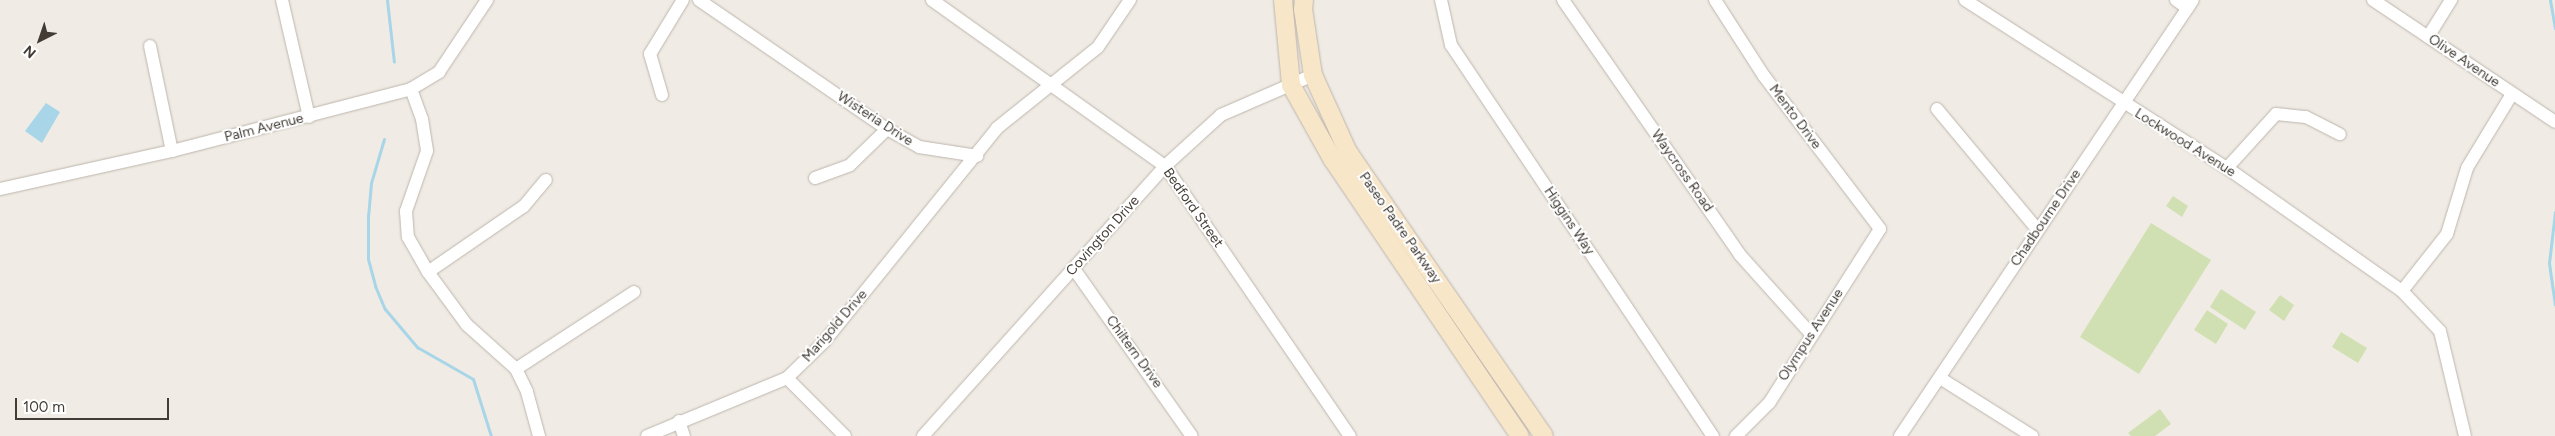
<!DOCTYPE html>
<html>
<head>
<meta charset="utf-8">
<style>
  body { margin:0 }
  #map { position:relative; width:2555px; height:436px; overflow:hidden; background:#f0ece5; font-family:Figtree,sans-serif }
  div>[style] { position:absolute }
  .green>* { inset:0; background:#d1e0b2 }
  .water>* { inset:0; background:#a8d5e7 }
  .stream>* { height:3px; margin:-1.5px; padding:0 1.5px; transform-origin:1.5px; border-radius:1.5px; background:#a8d5e7 }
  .roads { filter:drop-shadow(0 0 1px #bdb5ac) drop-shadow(0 0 1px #bdb5ac) }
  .minor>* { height:12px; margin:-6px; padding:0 6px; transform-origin:6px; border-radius:6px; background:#fff }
  .secondary>* { height:18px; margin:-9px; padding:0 9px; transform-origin:9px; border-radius:9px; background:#f8e6c8 }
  span { translate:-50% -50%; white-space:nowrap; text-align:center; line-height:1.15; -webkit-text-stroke:4px #fff; paint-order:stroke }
  .street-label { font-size:14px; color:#423c35 }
  .north { position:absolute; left:15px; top:15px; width:50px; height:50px; -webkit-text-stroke:4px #fff; paint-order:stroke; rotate:221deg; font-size:14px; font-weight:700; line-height:20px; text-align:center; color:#423c35 }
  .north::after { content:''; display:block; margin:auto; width:18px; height:22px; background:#423c35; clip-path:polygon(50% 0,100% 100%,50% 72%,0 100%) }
  .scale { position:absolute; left:15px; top:398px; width:154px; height:22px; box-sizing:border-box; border:2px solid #423c35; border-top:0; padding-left:6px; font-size:15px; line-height:18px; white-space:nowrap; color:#423c35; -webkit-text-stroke:4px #fff; paint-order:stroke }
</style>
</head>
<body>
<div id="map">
  <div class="green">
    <div style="clip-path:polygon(2173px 196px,2188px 206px,2182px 217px,2166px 206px)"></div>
    <div style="clip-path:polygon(2151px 223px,2211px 260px,2139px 374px,2080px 337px)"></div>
    <div style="clip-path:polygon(2221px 289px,2256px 312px,2245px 330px,2210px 307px)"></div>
    <div style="clip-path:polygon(2280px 295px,2294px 305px,2284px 321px,2269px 310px)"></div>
    <div style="clip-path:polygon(2207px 310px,2228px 324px,2216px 344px,2194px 330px)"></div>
    <div style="clip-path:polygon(2341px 332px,2367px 348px,2358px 363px,2332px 347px)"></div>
    <div style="clip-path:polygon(2160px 409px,2171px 424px,2155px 436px,2131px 436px,2128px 433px)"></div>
  </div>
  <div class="water">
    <div style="clip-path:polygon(46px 103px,60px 112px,42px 143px,25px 131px)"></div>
  </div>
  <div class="stream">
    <div style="left:387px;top:0;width:62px;rotate:83.6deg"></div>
    <div style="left:2550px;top:0;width:29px;rotate:80deg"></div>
    <div style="left:384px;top:139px;width:46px;rotate:106.5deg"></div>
    <div style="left:371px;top:183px;width:32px;rotate:95deg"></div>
    <div style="left:368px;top:215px;width:44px;rotate:90deg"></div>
    <div style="left:368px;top:259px;width:28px;rotate:75deg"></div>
    <div style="left:375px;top:286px;width:25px;rotate:67deg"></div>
    <div style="left:385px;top:309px;width:50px;rotate:49.9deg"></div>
    <div style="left:417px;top:347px;width:64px;rotate:29.7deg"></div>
    <div style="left:473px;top:379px;width:60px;rotate:72.5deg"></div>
    <div style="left:2555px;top:212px;width:51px;rotate:96.7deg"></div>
    <div style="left:2549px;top:263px;width:42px;rotate:81.9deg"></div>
  </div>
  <div class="roads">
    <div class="minor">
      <div style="left:282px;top:0;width:120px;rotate:77deg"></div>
      <div style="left:699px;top:0;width:228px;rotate:34.5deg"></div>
      <div style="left:887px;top:129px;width:37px;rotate:29deg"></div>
      <div style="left:919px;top:147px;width:59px;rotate:8.8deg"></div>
      <div style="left:932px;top:0;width:286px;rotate:35.5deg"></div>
      <div style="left:1165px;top:166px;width:327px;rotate:55.6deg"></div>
      <div style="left:1441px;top:0;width:46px;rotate:77.5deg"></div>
      <div style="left:1451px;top:45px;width:471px;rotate:56.2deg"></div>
      <div style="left:1563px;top:0;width:310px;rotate:55.2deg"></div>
      <div style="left:1740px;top:255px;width:106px;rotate:48.1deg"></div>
      <div style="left:1715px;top:0;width:90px;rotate:57.2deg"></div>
      <div style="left:1764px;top:76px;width:192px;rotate:52.8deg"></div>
      <div style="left:1880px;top:229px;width:206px;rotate:122.5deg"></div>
      <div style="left:1769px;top:403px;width:47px;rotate:135deg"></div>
      <div style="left:1965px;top:0;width:311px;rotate:32.7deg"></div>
      <div style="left:2227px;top:168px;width:214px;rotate:35.1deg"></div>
      <div style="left:2402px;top:291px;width:55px;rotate:46.5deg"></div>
      <div style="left:2440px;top:331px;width:108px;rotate:76.6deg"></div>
      <div style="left:2176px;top:0;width:14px;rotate:36deg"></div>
      <div style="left:2373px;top:0;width:219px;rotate:33.8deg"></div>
      <div style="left:2428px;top:37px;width:44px;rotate:-58.1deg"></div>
      <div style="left:150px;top:46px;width:107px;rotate:78.2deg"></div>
      <div style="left:411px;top:89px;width:32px;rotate:70deg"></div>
      <div style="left:422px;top:119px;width:32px;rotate:81deg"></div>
      <div style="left:427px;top:151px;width:64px;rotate:109.3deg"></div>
      <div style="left:406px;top:211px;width:26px;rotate:86deg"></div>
      <div style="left:408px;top:237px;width:40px;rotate:60.3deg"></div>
      <div style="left:428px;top:272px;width:66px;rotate:53.7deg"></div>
      <div style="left:467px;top:325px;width:66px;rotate:41.9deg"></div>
      <div style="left:516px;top:369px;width:25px;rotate:64deg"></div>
      <div style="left:527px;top:392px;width:46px;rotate:74.7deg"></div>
      <div style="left:662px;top:95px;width:43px;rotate:-106.3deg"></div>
      <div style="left:650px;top:54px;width:63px;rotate:-58.6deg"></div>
      <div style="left:1937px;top:109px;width:156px;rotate:50.2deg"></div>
      <div style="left:2227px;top:168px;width:73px;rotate:-47.8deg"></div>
      <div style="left:2276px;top:114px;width:30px;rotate:6deg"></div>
      <div style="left:2306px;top:117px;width:38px;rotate:27deg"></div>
      <div style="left:815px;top:178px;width:37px;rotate:-20deg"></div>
      <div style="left:850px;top:165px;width:52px;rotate:-44.2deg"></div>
      <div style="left:0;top:189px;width:176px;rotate:-12.5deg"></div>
      <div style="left:172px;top:151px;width:247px;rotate:-14.5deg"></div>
      <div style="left:411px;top:89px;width:33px;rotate:-31deg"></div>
      <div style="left:439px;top:72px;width:87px;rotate:-56.3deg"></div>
      <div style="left:1074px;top:269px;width:204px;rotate:54.8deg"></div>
      <div style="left:428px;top:272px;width:116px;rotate:-34.5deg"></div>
      <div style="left:524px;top:206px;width:34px;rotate:-50deg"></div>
      <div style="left:2402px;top:291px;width:73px;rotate:-51.7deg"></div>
      <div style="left:2447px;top:234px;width:69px;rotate:-73.1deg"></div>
      <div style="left:2467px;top:168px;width:87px;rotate:-58.7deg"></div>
      <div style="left:516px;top:369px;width:141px;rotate:-33.1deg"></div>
      <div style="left:787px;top:378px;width:82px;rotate:45deg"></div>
      <div style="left:1940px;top:378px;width:109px;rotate:32.2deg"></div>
      <div style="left:679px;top:421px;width:16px;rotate:72deg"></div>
      <div style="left:647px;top:436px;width:152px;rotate:-22.5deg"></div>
      <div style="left:787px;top:378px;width:52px;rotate:-44.2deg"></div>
      <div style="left:824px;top:342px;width:275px;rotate:-51deg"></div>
      <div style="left:997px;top:128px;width:129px;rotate:-38.7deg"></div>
      <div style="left:1098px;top:47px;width:57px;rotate:-55.8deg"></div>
      <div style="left:923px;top:436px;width:363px;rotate:-48.1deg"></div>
      <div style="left:1165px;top:166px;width:76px;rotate:-42.3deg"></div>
      <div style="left:1221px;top:115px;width:100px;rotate:-23.5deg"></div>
      <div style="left:1900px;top:436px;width:525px;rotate:-56.1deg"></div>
    </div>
    <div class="secondary">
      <div style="left:1283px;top:0;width:85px;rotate:84.6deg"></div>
      <div style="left:1291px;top:85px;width:86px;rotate:60.8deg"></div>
      <div style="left:1333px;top:160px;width:333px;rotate:55.9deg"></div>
      <div style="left:1304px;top:0;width:9px;rotate:96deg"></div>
      <div style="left:1303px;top:9px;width:67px;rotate:81.4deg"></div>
      <div style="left:1313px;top:75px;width:85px;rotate:65.6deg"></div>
      <div style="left:1348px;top:152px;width:345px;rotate:55.4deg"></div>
    </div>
  </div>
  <div class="street-label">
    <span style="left:2464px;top:61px;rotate:34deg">Olive Avenue</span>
    <span style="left:1795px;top:117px;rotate:53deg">Mento Drive</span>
    <span style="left:875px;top:119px;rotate:33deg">Wisteria Drive</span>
    <span style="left:264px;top:128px;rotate:-14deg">Palm Avenue</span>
    <span style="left:2185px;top:143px;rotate:32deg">Lockwood Avenue</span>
    <span style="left:1682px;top:171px;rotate:55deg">Waycross Road</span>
    <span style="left:1193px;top:208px;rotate:55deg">Bedford Street</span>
    <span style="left:2046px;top:218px;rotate:-56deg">Chadbourne Drive</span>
    <span style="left:1569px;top:221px;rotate:56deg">Higgins Way</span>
    <span style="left:1400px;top:228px;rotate:55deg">Paseo Padre Parkway</span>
    <span style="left:1103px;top:236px;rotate:-48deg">Covington Drive</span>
    <span style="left:835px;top:326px;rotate:-49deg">Marigold Drive</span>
    <span style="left:1811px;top:335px;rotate:-57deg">Olympus Avenue</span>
    <span style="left:1134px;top:352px;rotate:54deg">Chiltern Drive</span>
  </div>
  <div class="north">N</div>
  <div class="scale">100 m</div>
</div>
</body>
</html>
